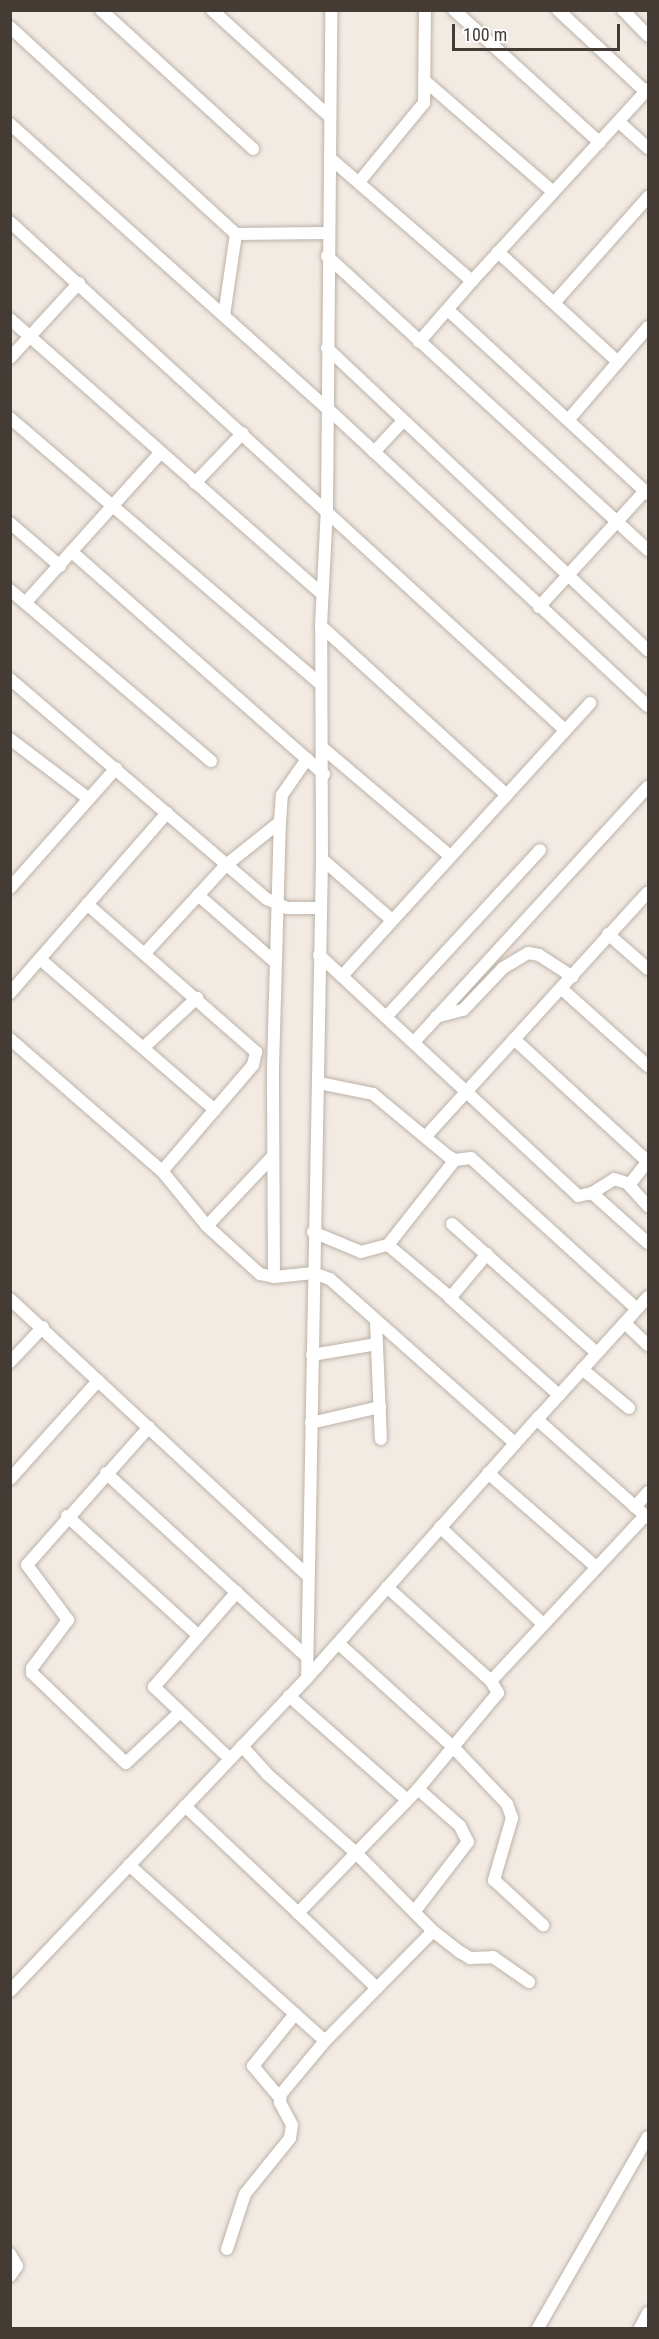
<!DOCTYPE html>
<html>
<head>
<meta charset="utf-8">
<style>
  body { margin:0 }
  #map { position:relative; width:659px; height:2339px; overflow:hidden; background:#f2ebe4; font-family:"Roboto Condensed",sans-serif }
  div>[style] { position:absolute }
  .roads { filter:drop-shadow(0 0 2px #bdb2a7) drop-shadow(0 0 2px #bdb2a7) }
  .minor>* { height:12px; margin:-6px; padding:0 6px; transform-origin:6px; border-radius:6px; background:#fff }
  span { translate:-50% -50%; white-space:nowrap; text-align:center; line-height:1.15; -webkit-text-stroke:4.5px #fff; paint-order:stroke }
  .frame { position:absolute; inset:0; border:12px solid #433b34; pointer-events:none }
  .scale { position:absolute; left:452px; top:24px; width:168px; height:27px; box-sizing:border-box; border:3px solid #433b34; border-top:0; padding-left:8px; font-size:18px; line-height:21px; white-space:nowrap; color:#433b34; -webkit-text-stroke:4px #fff; paint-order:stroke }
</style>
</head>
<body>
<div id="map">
  <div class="roads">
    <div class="minor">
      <div style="left:101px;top:10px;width:206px;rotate:42.4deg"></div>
      <div style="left:212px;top:10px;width:158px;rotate:42.2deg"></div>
      <div style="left:454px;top:10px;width:197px;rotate:42.3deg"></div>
      <div style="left:558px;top:10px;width:120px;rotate:43deg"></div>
      <div style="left:623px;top:10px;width:36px;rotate:46deg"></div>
      <div style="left:10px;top:27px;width:306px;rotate:42.5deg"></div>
      <div style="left:236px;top:234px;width:82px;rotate:98.4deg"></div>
      <div style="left:425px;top:81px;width:169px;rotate:40.9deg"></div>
      <div style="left:619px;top:122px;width:39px;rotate:42deg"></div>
      <div style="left:10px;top:124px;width:426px;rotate:41.9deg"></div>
      <div style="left:327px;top:408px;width:438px;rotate:42.9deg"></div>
      <div style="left:330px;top:158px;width:188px;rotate:40.9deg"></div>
      <div style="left:472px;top:281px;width:260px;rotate:-47.5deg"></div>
      <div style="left:359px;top:182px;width:102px;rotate:-50.6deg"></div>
      <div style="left:424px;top:103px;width:93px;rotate:-89.4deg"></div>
      <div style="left:10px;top:222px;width:752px;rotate:42.47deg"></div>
      <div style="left:236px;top:234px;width:91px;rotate:-0.6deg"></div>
      <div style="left:498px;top:252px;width:163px;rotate:42.5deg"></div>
      <div style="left:327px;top:256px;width:435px;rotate:42.5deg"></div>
      <div style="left:554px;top:303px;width:142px;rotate:-48.4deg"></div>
      <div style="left:448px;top:310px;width:272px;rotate:42.6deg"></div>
      <div style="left:10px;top:319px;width:416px;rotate:41.4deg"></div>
      <div style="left:419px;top:342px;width:81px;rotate:-49deg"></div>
      <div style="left:327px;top:348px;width:441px;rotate:43.3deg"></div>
      <div style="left:10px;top:358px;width:102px;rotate:-47.4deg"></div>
      <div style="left:10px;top:418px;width:410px;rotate:40.6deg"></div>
      <div style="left:569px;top:419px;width:121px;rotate:-49.3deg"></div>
      <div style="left:374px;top:452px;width:42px;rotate:-46.9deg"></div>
      <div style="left:195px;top:483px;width:69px;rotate:-46.2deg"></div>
      <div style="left:10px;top:523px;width:66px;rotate:40.7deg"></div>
      <div style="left:72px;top:552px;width:336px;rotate:41.4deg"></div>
      <div style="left:10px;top:590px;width:264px;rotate:40.4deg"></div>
      <div style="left:26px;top:602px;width:200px;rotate:-48deg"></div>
      <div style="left:539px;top:607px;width:157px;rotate:-47.6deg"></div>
      <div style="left:321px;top:626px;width:251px;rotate:42.3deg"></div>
      <div style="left:10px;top:679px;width:338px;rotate:40.6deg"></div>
      <div style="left:267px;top:899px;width:22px;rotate:24deg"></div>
      <div style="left:287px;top:908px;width:34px"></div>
      <div style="left:10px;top:739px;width:99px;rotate:37.2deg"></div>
      <div style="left:324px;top:749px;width:164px;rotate:40.3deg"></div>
      <div style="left:322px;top:859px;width:93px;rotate:41.1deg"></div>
      <div style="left:10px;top:888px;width:160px;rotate:-48.5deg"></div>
      <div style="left:198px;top:895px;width:102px;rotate:41deg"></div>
      <div style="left:87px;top:904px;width:225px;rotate:41.2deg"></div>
      <div style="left:256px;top:1052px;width:13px;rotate:103deg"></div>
      <div style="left:253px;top:1065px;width:140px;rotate:130.6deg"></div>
      <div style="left:608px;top:934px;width:53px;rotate:41.2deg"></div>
      <div style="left:146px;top:952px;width:118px;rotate:-47.4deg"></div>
      <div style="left:226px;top:865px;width:69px;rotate:-38.5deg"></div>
      <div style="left:319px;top:955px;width:354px;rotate:42.9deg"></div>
      <div style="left:578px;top:1196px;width:14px;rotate:-12deg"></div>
      <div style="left:592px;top:1193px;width:26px;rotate:-32deg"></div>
      <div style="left:614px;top:1179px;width:17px;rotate:17deg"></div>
      <div style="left:630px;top:1184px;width:29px;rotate:-52deg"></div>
      <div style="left:40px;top:959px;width:231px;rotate:40.8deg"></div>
      <div style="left:342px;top:976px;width:369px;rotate:-47.7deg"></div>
      <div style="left:563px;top:990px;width:114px;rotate:41.8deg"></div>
      <div style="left:10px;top:993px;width:239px;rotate:-48.9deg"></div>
      <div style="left:386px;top:1017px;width:227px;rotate:-47.3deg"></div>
      <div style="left:436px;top:1017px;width:28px;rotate:-15deg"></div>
      <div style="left:463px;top:1010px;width:58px;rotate:-46.4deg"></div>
      <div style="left:503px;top:968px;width:29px;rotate:-31deg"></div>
      <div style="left:528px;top:953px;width:11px;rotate:10deg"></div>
      <div style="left:539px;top:955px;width:40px;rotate:32.9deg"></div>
      <div style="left:10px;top:1039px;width:201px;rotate:41deg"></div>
      <div style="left:162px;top:1171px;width:71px;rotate:50.7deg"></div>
      <div style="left:207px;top:1226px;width:72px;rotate:42.2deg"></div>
      <div style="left:260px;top:1274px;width:14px;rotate:12deg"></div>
      <div style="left:274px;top:1277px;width:40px;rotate:-5.7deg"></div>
      <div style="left:314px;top:1273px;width:17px;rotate:21deg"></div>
      <div style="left:330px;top:1279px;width:247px;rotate:41.6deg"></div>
      <div style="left:514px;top:1039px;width:182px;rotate:42.5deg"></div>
      <div style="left:414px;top:1042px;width:346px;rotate:-47.5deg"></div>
      <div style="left:143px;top:1048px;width:74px;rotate:-42.8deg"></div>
      <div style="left:319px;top:1083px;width:55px;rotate:11.5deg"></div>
      <div style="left:373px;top:1094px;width:97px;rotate:39.6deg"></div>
      <div style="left:448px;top:1156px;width:8px;rotate:30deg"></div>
      <div style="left:455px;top:1160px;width:16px;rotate:-7deg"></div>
      <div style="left:471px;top:1158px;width:224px;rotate:42.3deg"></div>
      <div style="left:427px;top:1135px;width:328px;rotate:-47.7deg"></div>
      <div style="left:628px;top:1184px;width:30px;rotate:48deg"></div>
      <div style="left:592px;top:1193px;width:75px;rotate:41.8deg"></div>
      <div style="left:452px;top:1224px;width:194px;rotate:41.7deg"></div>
      <div style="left:207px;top:1226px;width:96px;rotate:-46.7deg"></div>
      <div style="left:313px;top:1232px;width:52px;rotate:22.6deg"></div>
      <div style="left:361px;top:1252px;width:28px;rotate:-15deg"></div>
      <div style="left:388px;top:1245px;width:81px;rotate:40deg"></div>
      <div style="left:388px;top:1245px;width:108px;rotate:-51.8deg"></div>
      <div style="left:487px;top:1254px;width:57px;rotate:130.1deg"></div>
      <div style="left:450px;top:1298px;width:146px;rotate:41.7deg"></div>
      <div style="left:274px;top:1277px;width:209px;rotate:-90.3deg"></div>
      <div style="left:273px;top:1068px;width:246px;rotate:-88.4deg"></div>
      <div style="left:280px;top:822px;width:27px;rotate:-86deg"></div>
      <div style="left:282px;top:795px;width:44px;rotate:-55.2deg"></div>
      <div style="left:648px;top:1297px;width:162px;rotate:132.2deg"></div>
      <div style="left:539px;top:1417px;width:6px;rotate:72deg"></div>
      <div style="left:541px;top:1423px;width:143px;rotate:41.6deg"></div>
      <div style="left:10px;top:1299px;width:407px;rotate:42.9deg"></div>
      <div style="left:376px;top:1322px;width:117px;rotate:87.6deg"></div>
      <div style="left:625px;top:1323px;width:32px;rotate:44deg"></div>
      <div style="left:312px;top:1355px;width:66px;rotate:-9.6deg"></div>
      <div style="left:10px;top:1362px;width:48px;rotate:-46.7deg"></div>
      <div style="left:582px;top:1369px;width:61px;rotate:39.7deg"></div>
      <div style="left:311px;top:1423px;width:71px;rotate:-13.1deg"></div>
      <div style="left:149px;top:1427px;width:184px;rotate:131.5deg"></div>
      <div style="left:27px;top:1565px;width:69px;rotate:53.3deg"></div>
      <div style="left:68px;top:1620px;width:60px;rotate:126.9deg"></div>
      <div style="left:32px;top:1668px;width:5px;rotate:90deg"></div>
      <div style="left:32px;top:1673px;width:130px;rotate:43.8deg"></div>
      <div style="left:126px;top:1763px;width:71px;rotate:-43.3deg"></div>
      <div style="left:106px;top:1473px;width:273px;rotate:42.5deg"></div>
      <div style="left:488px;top:1473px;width:143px;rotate:41deg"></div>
      <div style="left:10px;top:1479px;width:132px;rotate:-48.1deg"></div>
      <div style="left:635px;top:1507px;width:20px;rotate:-49deg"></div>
      <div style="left:67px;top:1516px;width:177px;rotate:42.3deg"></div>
      <div style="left:440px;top:1527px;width:141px;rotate:43.3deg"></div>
      <div style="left:338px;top:1643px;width:155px;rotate:42.1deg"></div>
      <div style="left:453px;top:1747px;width:79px;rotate:46.5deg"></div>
      <div style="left:507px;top:1804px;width:15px;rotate:70deg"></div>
      <div style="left:512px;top:1818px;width:65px;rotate:106.2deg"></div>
      <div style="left:494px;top:1880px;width:67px;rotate:42.6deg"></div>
      <div style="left:307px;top:1678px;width:819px;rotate:-88.95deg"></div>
      <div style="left:322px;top:859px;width:233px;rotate:-90.2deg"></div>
      <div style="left:321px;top:626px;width:117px;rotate:-87.1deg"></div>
      <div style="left:327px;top:509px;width:499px;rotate:-89.5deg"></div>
      <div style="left:491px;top:1681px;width:226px;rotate:-47deg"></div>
      <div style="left:289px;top:1696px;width:157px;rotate:41.4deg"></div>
      <div style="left:242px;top:1746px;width:38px;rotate:48deg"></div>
      <div style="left:267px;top:1774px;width:118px;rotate:41.6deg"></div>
      <div style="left:355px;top:1852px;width:111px;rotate:45.4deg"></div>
      <div style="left:433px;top:1931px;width:34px;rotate:38deg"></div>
      <div style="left:460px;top:1952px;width:12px;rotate:31deg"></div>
      <div style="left:470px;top:1958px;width:23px;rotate:-2deg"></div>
      <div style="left:493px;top:1957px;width:44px;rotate:34.8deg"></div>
      <div style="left:230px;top:1759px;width:105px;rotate:-136.5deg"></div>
      <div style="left:154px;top:1687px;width:126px;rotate:-48.9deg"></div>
      <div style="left:185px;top:1806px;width:156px;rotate:43.4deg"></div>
      <div style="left:298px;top:1913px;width:173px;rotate:-45.9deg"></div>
      <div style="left:418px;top:1789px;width:125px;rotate:-50.2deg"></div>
      <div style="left:498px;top:1693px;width:14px;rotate:-120deg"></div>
      <div style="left:491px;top:1681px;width:140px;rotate:-137.9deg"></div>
      <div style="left:129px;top:1865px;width:263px;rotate:41.9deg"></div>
      <div style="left:414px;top:1912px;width:88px;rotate:-52.4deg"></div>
      <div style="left:468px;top:1842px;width:18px;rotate:-117deg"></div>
      <div style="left:460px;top:1826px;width:56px;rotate:-138.6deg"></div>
      <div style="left:298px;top:1913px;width:109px;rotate:43.5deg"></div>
      <div style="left:10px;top:1991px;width:431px;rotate:-46.5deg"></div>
      <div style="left:307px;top:1678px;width:349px;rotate:-48.4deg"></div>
      <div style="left:280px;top:2098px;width:42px;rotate:-130.2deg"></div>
      <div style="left:253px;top:2066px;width:67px;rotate:-51.1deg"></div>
      <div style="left:227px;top:2249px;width:58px;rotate:-71.9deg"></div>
      <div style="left:245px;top:2194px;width:72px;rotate:-51.2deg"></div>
      <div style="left:290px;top:2138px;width:13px;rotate:-81deg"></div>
      <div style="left:292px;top:2125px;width:26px;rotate:-118deg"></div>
      <div style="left:280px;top:2102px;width:8px;rotate:-83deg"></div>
      <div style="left:281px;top:2094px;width:69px;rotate:-50.3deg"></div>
      <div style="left:325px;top:2041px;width:154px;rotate:-45.5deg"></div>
      <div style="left:10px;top:2254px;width:14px;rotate:60deg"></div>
      <div style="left:17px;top:2266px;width:12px;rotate:125deg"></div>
      <div style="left:538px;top:2328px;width:220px;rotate:-60.1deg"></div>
      <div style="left:640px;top:2328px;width:17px;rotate:-62deg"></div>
    </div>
  </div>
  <div class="frame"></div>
  <div class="scale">100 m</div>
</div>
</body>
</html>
